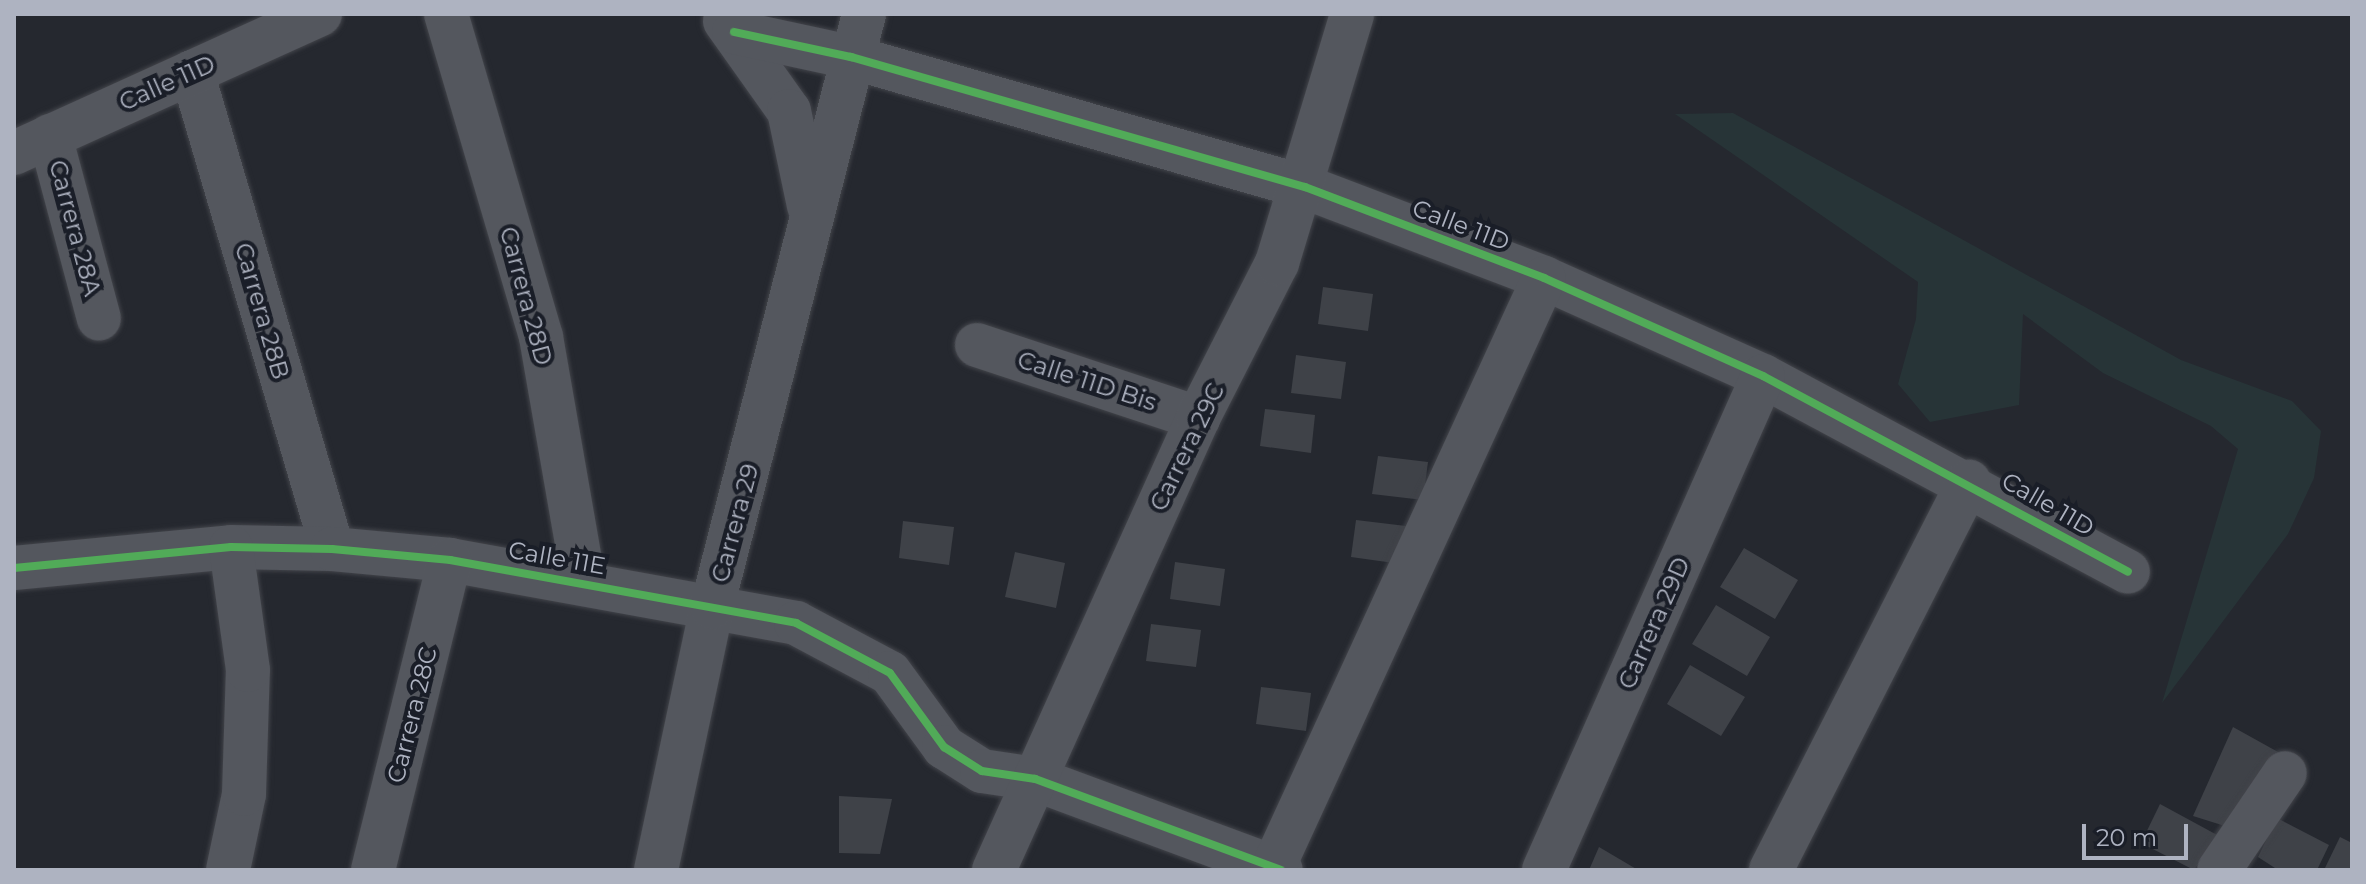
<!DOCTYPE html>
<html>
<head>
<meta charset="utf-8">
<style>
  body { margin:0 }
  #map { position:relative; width:2366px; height:884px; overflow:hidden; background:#25282f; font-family:Montserrat,sans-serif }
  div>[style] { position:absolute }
  .green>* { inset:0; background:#273437 }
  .building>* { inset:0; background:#3f4248 }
  .roads { filter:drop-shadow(0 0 2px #42444a) drop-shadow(0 0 2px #42444a) }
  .minor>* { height:44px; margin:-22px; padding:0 22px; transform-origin:22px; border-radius:22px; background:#54575e }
  .cycleway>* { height:8px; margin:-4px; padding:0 4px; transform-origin:4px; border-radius:4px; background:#51ab58 }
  span { translate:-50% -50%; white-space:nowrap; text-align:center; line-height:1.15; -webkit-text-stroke:8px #1a1e28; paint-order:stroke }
  .street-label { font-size:24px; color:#aeb3c1 }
  .frame { position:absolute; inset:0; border:16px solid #aeb3c1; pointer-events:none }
  .scale { position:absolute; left:2082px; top:824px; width:106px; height:36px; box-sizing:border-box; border:4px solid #aeb3c1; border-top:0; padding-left:10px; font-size:24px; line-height:28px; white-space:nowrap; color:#aeb3c1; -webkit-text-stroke:6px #1a1e28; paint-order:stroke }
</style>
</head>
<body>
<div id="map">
  <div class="green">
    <div style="clip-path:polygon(1733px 113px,2181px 360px,2292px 401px,2321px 431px,2314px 478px,2288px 534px,2162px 703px,2238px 449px,2211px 426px,2103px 373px,2023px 314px,2019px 405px,1930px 422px,1898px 384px,1916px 319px,1918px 282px,1675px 114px)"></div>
  </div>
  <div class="building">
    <div style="clip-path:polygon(1323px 287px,1373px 294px,1368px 331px,1318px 324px)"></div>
    <div style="clip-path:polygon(1296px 355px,1346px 362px,1341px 399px,1291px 393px)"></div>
    <div style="clip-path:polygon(1265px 409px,1315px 415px,1311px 453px,1260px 446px)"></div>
    <div style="clip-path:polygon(1378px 456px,1428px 462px,1423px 500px,1372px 494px)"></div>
    <div style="clip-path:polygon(1356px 520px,1406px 526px,1401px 564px,1351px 557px)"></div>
    <div style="clip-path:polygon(903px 521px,954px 527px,949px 565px,899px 558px)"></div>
    <div style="clip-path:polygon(1744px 548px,1798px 580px,1775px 619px,1720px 587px)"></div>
    <div style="clip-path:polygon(1015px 552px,1065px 563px,1056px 608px,1005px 597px)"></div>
    <div style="clip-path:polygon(1175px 562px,1225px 569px,1220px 606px,1170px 599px)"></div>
    <div style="clip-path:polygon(1716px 605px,1770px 637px,1747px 676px,1692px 644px)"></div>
    <div style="clip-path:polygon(1151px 624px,1201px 630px,1196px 667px,1146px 661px)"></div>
    <div style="clip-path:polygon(1690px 665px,1745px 697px,1721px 736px,1667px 704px)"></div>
    <div style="clip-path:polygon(1261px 687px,1311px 693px,1306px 731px,1256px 724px)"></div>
    <div style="clip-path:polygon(2233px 727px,2278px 752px,2228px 827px,2193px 816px)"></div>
    <div style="clip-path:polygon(839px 796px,892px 799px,880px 854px,839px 853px)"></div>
    <div style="clip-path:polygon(2160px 804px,2219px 836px,2194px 870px,2141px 843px)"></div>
    <div style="clip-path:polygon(2277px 818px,2329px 845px,2317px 870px,2278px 870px,2258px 857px)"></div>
    <div style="clip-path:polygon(2340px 837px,2352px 843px,2352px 870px,2324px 870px)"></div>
    <div style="clip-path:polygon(1599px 847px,1638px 870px,1589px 870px)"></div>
  </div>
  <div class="roads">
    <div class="minor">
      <div style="left:446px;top:14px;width:337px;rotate:73.6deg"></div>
      <div style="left:541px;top:337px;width:250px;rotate:80.1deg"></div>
      <div style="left:725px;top:21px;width:110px;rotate:54.6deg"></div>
      <div style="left:789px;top:111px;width:97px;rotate:78.1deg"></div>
      <div style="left:734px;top:32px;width:120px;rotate:12.1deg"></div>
      <div style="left:851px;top:57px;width:472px;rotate:16deg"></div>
      <div style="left:1305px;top:187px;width:256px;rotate:20.8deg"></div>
      <div style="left:1544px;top:278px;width:240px;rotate:24.1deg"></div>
      <div style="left:1763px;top:376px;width:414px;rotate:28.2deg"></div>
      <div style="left:192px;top:72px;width:497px;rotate:73.6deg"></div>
      <div style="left:50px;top:136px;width:189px;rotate:75deg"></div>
      <div style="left:14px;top:153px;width:336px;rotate:-24.4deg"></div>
      <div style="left:977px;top:345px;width:233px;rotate:18.3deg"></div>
      <div style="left:14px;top:568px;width:218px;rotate:-5.5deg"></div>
      <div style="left:231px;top:547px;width:101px;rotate:1.1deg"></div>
      <div style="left:332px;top:549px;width:119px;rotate:5.3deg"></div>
      <div style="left:450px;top:560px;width:352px;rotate:10.3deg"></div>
      <div style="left:796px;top:623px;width:106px;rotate:28deg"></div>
      <div style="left:890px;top:673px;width:92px;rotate:53.9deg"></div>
      <div style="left:944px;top:747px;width:45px;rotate:32.3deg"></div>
      <div style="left:982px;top:771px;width:54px;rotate:8.6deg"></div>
      <div style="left:1035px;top:779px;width:262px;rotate:20.3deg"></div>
      <div style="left:228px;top:870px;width:78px;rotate:-78.1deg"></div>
      <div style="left:244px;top:794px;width:124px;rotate:-88.2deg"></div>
      <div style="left:248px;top:670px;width:124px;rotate:-97.9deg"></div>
      <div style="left:373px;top:870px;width:319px;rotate:-76.1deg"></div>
      <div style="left:656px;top:870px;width:269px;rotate:-78deg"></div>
      <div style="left:712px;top:607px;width:612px;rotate:-75.62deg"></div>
      <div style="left:994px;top:870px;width:496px;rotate:-65.7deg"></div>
      <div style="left:1198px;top:418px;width:174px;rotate:-63deg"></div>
      <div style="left:1277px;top:263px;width:260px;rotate:-73.2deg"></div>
      <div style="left:1272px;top:870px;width:651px;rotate:-65.32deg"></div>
      <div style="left:1544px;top:870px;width:540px;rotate:-66.09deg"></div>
      <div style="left:1771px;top:870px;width:436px;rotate:-63deg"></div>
      <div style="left:2219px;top:870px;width:117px;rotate:-55.8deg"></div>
    </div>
  </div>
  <div class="cycleway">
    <div style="left:734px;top:32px;width:120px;rotate:12.1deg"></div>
    <div style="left:851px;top:57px;width:472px;rotate:16deg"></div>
    <div style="left:1305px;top:187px;width:256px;rotate:20.8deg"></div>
    <div style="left:1544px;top:278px;width:240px;rotate:24.1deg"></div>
    <div style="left:1763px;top:376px;width:414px;rotate:28.2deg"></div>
    <div style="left:14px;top:568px;width:218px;rotate:-5.5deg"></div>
    <div style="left:231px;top:547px;width:101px;rotate:1.1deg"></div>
    <div style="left:332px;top:549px;width:119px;rotate:5.3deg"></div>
    <div style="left:450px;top:560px;width:352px;rotate:10.3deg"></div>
    <div style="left:796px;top:623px;width:106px;rotate:28deg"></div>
    <div style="left:890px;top:673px;width:92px;rotate:53.9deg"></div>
    <div style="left:944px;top:747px;width:45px;rotate:32.3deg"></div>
    <div style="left:982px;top:771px;width:54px;rotate:8.6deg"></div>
    <div style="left:1035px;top:779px;width:262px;rotate:20.3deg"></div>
  </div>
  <div class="street-label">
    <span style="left:167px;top:83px;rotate:-24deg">Calle 11D</span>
    <span style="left:1461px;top:225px;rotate:21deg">Calle 11D</span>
    <span style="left:75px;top:228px;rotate:75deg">Carrera 28A</span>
    <span style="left:526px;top:296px;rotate:75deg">Carrera 28D</span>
    <span style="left:262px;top:311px;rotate:74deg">Carrera 28B</span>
    <span style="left:1087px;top:381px;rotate:18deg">Calle 11D Bis</span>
    <span style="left:1187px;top:447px;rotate:-64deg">Carrera 29C</span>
    <span style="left:2048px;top:504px;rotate:30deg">Calle 11D</span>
    <span style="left:735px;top:523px;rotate:-75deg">Carrera 29</span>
    <span style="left:557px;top:558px;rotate:10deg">Calle 11E</span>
    <span style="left:1654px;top:623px;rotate:-66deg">Carrera 29D</span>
    <span style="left:412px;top:715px;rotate:-76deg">Carrera 28C</span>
  </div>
  <div class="frame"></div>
  <div class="scale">20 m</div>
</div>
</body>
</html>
